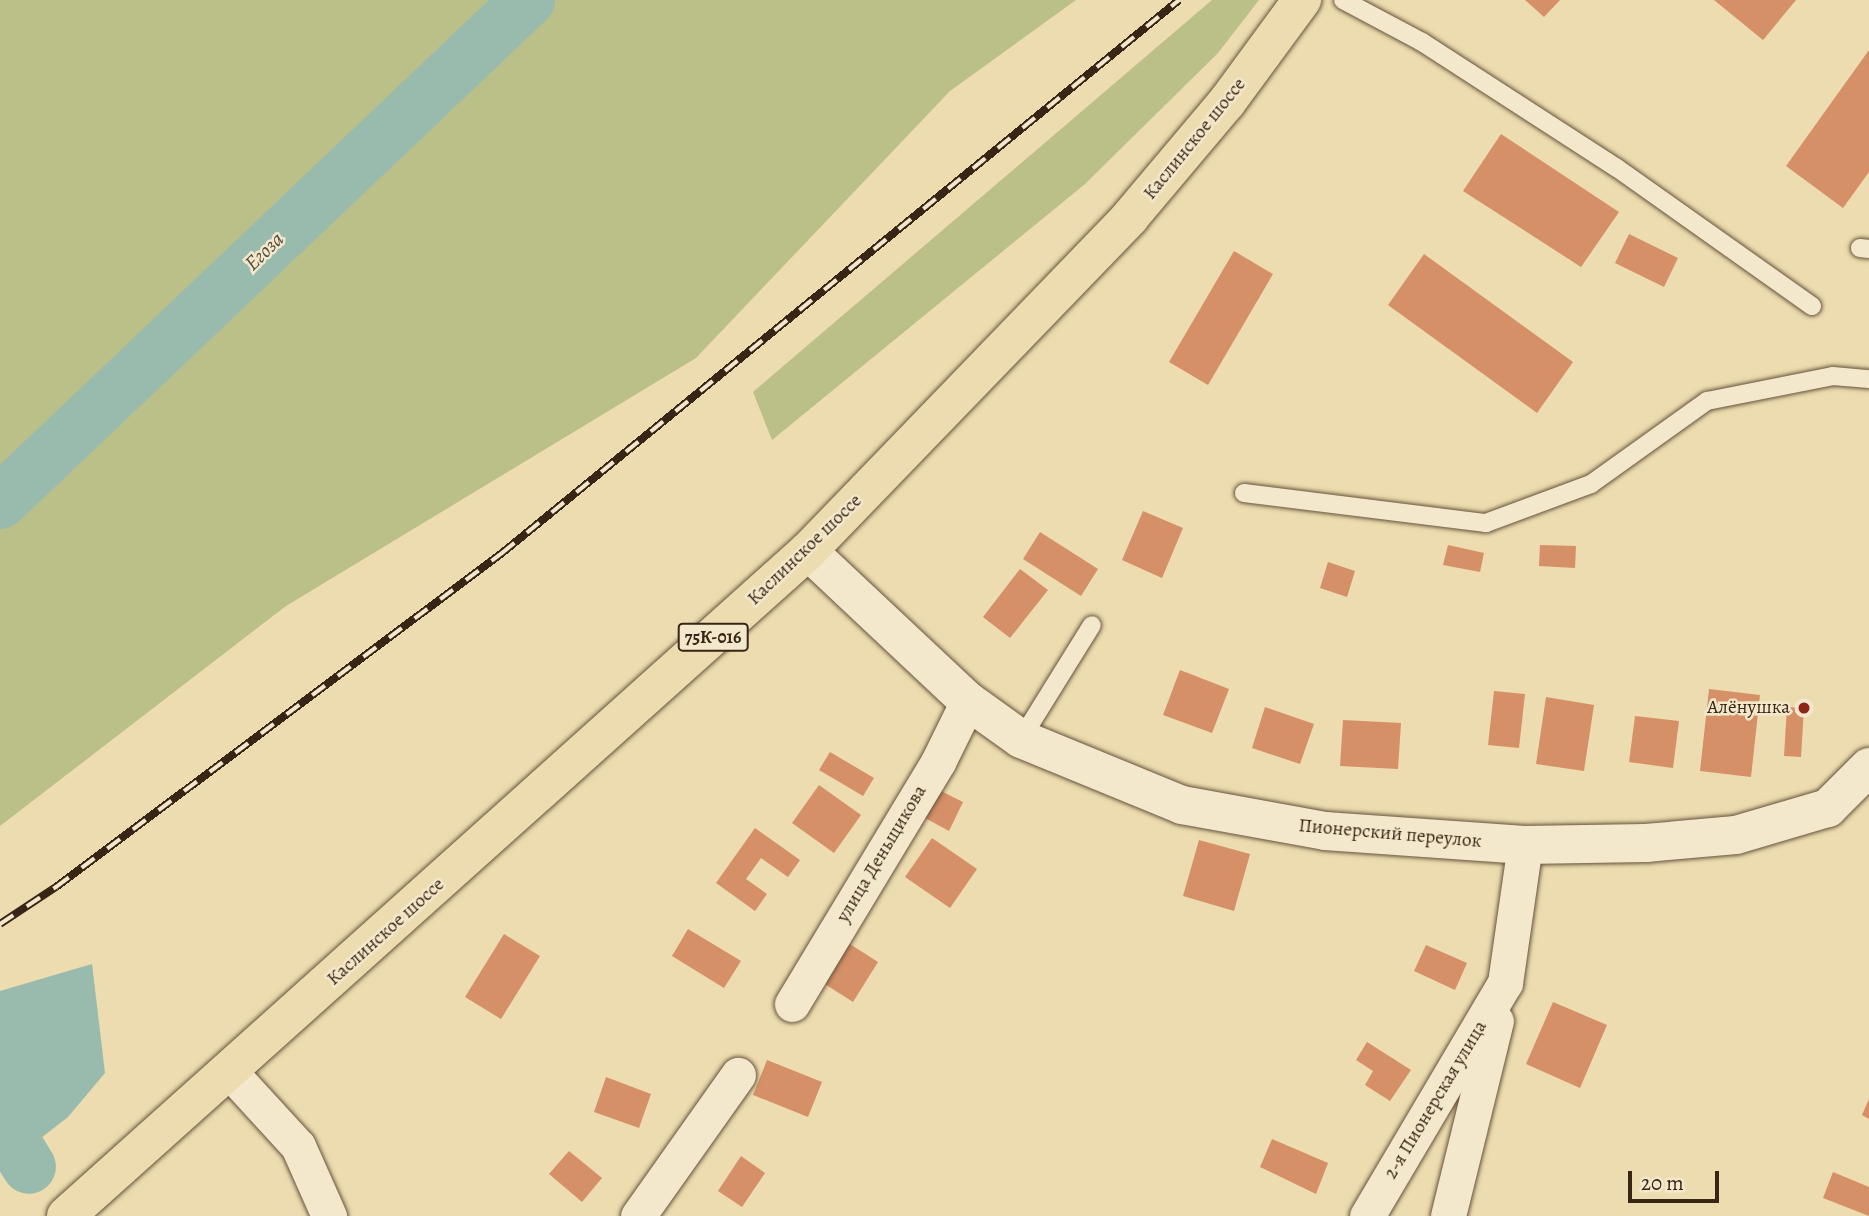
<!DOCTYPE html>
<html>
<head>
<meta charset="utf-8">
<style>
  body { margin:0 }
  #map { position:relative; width:1869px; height:1216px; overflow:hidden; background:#ecdcaf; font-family:Alegreya,serif }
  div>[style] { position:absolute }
  .green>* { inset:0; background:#bbbf88 }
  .water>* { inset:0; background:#99bbad }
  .river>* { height:54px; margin:-27px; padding:0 27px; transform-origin:27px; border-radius:27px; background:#99bbad }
  .building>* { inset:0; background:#d69067 }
  .roads { filter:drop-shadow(0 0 2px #66533c) drop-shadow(0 0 2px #66533c) }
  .service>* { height:18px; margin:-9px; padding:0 9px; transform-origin:9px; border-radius:9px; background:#f3e8cb }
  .minor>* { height:35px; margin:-17.5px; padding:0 17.5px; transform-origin:17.5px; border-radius:17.5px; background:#f3e8cb }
  .tertiary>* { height:38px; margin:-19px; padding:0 19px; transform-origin:19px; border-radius:19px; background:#f3e8cb }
  .primary>* { height:38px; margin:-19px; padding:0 19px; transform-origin:19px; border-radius:19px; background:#ecdcaf }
  .rail>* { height:8px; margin-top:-4px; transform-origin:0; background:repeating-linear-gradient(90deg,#f3e8cb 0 16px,#392516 0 32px); box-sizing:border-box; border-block:2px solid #392516 }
  .dots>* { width:19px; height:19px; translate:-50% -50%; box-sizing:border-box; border:4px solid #f3e8cb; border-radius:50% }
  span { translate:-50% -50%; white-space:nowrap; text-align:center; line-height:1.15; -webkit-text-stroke:5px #f3e8cb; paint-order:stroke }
  .shield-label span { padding:2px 5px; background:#f3e8cb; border:2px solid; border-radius:5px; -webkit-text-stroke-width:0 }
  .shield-label { font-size:18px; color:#392516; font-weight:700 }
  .street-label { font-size:19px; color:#392516 }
  .poi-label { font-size:19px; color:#392516 }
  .right { translate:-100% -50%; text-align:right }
  .water-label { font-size:21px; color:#514a3c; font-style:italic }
  .scale { position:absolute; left:1628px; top:1171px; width:91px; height:32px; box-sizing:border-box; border:4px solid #392516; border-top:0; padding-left:9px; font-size:21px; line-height:24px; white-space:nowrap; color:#392516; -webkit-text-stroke:5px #f3e8cb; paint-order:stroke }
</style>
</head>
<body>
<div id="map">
  <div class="green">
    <div style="clip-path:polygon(0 0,1076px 0,950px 91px,696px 358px,286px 606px,0 826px)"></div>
    <div style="clip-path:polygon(1212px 0,1259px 0,1218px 53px,1085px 184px,772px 440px,753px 392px)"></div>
  </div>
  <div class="water">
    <div style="clip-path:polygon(92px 964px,105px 1073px,68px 1117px,0 1170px,0 991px)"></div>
  </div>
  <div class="river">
    <div style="left:0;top:502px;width:729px;rotate:-43.55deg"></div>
    <div style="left:0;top:1120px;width:55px;rotate:58.3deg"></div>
  </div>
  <div class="building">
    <div style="clip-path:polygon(1525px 0,1560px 0,1544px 17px)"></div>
    <div style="clip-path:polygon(1714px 0,1796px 0,1763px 40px)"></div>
    <div style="clip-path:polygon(1869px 50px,1869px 172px,1843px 208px,1786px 166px)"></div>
    <div style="clip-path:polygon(1501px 134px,1619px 212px,1581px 267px,1463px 191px)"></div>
    <div style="clip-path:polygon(1629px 234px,1678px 258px,1664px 287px,1615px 263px)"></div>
    <div style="clip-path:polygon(1234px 251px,1273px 274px,1208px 385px,1169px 362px)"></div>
    <div style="clip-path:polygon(1424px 254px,1573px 362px,1537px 413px,1388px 305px)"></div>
    <div style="clip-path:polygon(1143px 511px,1183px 528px,1162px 578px,1122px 560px)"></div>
    <div style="clip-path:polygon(1040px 532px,1098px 569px,1081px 596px,1023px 559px)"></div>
    <div style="clip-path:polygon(1448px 545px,1484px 553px,1480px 572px,1443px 565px)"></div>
    <div style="clip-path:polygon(1540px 545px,1576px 546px,1575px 568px,1539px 566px)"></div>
    <div style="clip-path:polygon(1328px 562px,1355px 571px,1347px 597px,1320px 588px)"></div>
    <div style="clip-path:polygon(1020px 569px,1048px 590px,1010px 638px,983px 617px)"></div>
    <div style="clip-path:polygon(1180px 670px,1229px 689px,1212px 733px,1163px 715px)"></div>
    <div style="clip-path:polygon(1709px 689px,1760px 695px,1751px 777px,1700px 771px)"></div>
    <div style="clip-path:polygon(1494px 691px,1525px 694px,1519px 748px,1488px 745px)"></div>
    <div style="clip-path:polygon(1546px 697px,1594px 705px,1584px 771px,1536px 764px)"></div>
    <div style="clip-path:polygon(1265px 707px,1314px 724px,1300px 764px,1252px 748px)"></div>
    <div style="clip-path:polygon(1787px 707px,1804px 708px,1801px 757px,1784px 756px)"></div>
    <div style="clip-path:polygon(1635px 716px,1679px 721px,1673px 768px,1629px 762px)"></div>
    <div style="clip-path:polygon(1343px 720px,1401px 723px,1398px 769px,1340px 766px)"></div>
    <div style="clip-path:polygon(830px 752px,874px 778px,863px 796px,819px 770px)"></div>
    <div style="clip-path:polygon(819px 785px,861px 815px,834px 853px,792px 823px)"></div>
    <div style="clip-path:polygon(939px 790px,963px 802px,949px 831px,925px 818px)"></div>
    <div style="clip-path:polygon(755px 828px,800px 860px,788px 877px,761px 858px,746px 879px,767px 894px,755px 911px,716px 883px)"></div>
    <div style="clip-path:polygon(932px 838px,977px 869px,950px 908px,905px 877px)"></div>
    <div style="clip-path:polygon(1199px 840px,1250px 854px,1234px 911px,1183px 896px)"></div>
    <div style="clip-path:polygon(688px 929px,741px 961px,724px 988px,672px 956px)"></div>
    <div style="clip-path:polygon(504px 934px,540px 956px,501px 1019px,465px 997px)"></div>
    <div style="clip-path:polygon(842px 939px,878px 962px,853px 1002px,817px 979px)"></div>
    <div style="clip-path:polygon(1426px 945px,1467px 963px,1455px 990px,1414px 971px)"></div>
    <div style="clip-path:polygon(1553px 1002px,1607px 1025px,1580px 1088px,1526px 1064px)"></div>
    <div style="clip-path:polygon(1367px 1042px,1411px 1070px,1390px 1101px,1365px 1085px,1373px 1071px,1356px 1060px)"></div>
    <div style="clip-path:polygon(767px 1060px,822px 1082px,808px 1117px,753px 1095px)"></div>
    <div style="clip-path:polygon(606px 1077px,651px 1094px,639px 1128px,594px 1112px)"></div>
    <div style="clip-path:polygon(1869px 1099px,1869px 1119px,1862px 1115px)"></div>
    <div style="clip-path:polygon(1272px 1139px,1328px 1163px,1316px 1194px,1260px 1167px)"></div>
    <div style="clip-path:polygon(569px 1151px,602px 1178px,582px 1202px,549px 1174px)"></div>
    <div style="clip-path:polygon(741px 1156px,765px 1173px,742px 1207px,718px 1191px)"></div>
    <div style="clip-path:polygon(1833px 1172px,1869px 1187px,1869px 1216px,1823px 1198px)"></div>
  </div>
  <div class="roads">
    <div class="service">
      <div style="left:1343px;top:0;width:89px;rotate:28deg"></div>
      <div style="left:1422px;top:42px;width:232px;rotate:32.9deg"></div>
      <div style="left:1617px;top:168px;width:239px;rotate:35.3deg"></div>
      <div style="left:1860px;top:248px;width:9px;rotate:6deg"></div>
      <div style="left:1244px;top:493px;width:244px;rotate:7.1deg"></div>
      <div style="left:1486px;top:523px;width:112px;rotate:-20.4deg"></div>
      <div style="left:1591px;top:484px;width:143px;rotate:-35.6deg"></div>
      <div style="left:1707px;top:401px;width:128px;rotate:-11.2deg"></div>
      <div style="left:1833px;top:376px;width:36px;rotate:5deg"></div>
      <div style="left:1021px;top:739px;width:134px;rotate:-58.1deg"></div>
    </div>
    <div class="minor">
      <div style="left:792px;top:1004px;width:283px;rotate:-58.9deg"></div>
      <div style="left:938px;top:762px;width:68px;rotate:-63.8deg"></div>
      <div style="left:231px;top:1073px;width:99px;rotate:47.5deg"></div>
      <div style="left:298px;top:1146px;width:77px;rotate:66.1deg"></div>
      <div style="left:638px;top:1216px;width:173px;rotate:-54.7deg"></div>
      <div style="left:1367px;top:1216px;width:271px;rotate:-59.4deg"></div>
      <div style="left:1505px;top:983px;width:139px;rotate:-81.8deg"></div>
      <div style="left:1448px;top:1216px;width:201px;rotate:-76.2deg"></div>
    </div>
    <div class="tertiary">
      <div style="left:808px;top:551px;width:219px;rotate:43.2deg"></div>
      <div style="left:968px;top:701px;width:65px;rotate:35.6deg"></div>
      <div style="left:1021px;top:739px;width:174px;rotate:22.3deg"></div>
      <div style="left:1182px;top:805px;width:145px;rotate:10.3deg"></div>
      <div style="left:1325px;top:831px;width:200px;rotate:4deg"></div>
      <div style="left:1525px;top:845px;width:121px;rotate:-0.9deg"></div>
      <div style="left:1646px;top:843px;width:90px;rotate:-5.1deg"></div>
      <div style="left:1736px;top:835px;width:96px;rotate:-16.4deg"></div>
      <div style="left:1828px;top:808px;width:58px;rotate:-45deg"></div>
    </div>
    <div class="primary">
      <div style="left:66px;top:1216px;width:996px;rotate:-41.87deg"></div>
      <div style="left:808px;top:551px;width:464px;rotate:-46deg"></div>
      <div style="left:1130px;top:217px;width:150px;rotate:-49.9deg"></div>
      <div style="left:1227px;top:102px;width:127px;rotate:-53.7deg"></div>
    </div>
  </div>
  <div class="rail">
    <div style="left:0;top:924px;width:67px;rotate:-33.5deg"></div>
    <div style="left:56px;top:887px;width:557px;rotate:-36.83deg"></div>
    <div style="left:502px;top:553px;width:874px;rotate:-39.24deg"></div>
  </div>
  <div class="dots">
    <div style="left:1804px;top:708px;background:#8f2418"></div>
  </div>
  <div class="shield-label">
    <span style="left:713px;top:637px">75К-016</span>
  </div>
  <div class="street-label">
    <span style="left:1195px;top:139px;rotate:-51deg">Каслинское шоссе</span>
    <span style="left:805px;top:550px;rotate:-44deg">Каслинское шоссе</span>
    <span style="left:1390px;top:834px;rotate:5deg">Пионерский переулок</span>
    <span style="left:882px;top:854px;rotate:-59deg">улица Деньщикова</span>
    <span style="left:386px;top:932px;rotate:-42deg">Каслинское шоссе</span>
    <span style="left:1436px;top:1100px;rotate:-59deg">2-я Пионерская улица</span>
  </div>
  <div class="poi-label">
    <span class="right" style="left:1790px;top:708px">Алёнушка</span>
  </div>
  <div class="water-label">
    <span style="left:264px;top:251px;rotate:-44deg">Егоза</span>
  </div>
  <div class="scale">20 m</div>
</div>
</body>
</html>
